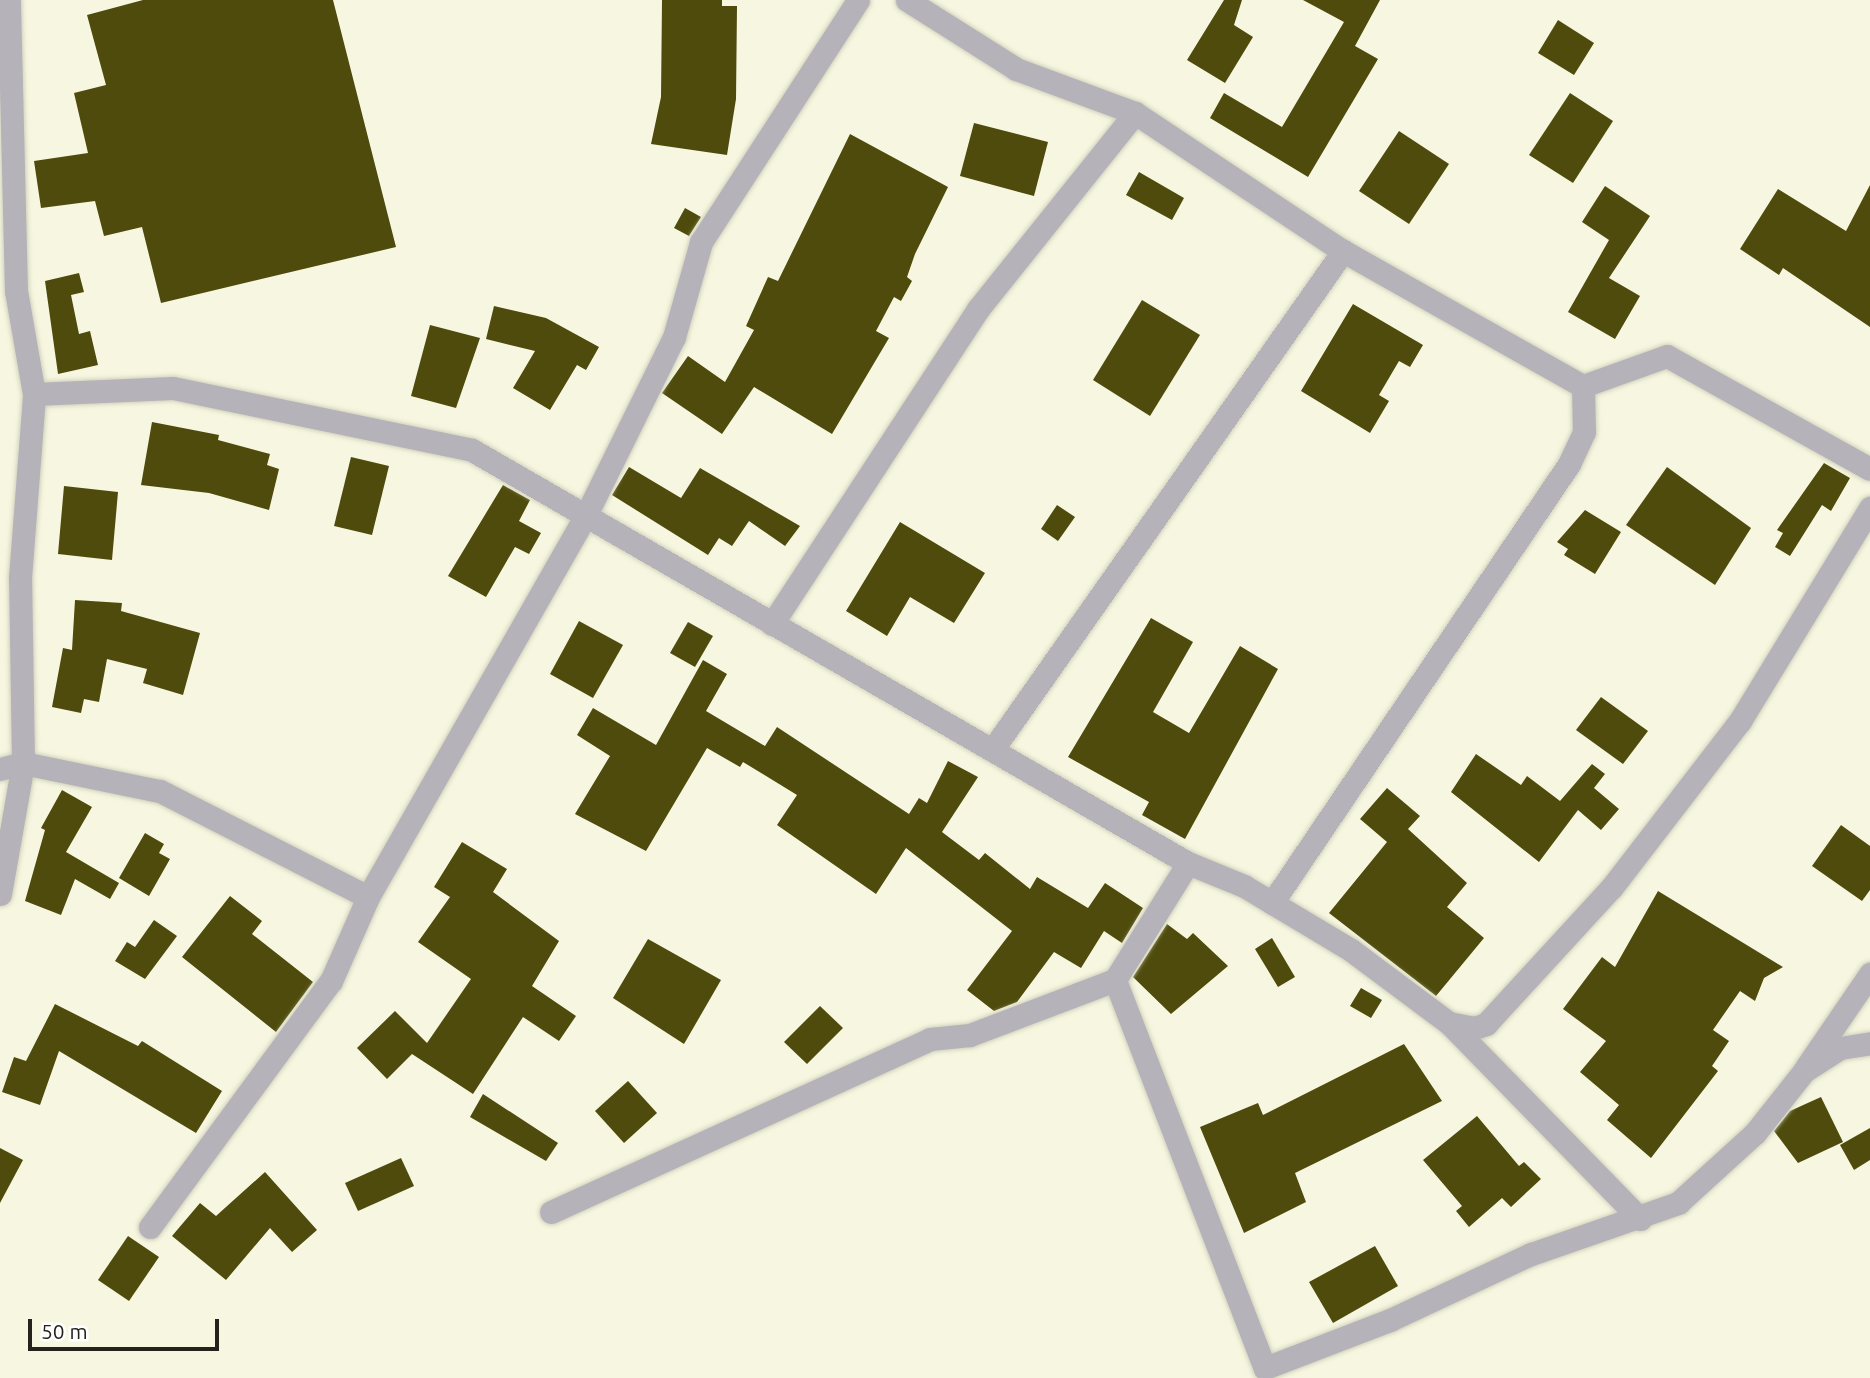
<!DOCTYPE html>
<html>
<head>
<meta charset="utf-8">
<style>
  body { margin:0 }
  #map { position:relative; width:1870px; height:1378px; overflow:hidden; background:#f7f7e1; font-family:Ubuntu,sans-serif }
  div>[style] { position:absolute }
  .building>* { inset:0; background:#4e4b0c }
  .roads { filter:drop-shadow(0 0 2px #d1d1bd) drop-shadow(0 0 2px #d1d1bd) }
  .minor>* { height:23px; margin:-11.5px; padding:0 11.5px; transform-origin:11.5px; border-radius:11.5px; background:#b5b2ba }
  span { translate:-50% -50%; white-space:nowrap; text-align:center; line-height:1.15; -webkit-text-stroke:7px #fff; paint-order:stroke }
  .scale { position:absolute; left:28px; top:1319px; width:191px; height:32px; box-sizing:border-box; border:4px solid #23231b; border-top:0; padding-left:9px; font-size:21px; line-height:24px; white-space:nowrap; color:#23231b; -webkit-text-stroke:5px #fff; paint-order:stroke }
</style>
</head>
<body>
<div id="map">
  <div class="building">
    <div style="clip-path:polygon(143px 0,333px 0,396px 247px,161px 303px,142px 227px,104px 236px,95px 201px,41px 208px,34px 161px,88px 153px,74px 93px,106px 85px,87px 15px)"></div>
    <div style="clip-path:polygon(662px 0,722px 0,722px 6px,737px 6px,736px 99px,727px 155px,651px 144px,661px 97px)"></div>
    <div style="clip-path:polygon(1224px 0,1242px 0,1234px 25px,1253px 37px,1225px 83px,1187px 60px)"></div>
    <div style="clip-path:polygon(1303px 0,1380px 0,1355px 46px,1378px 59px,1308px 177px,1210px 118px,1224px 93px,1282px 127px,1344px 22px)"></div>
    <div style="clip-path:polygon(1558px 20px,1594px 43px,1574px 75px,1538px 53px)"></div>
    <div style="clip-path:polygon(1570px 93px,1613px 121px,1573px 183px,1529px 155px)"></div>
    <div style="clip-path:polygon(974px 123px,1048px 142px,1034px 196px,960px 176px)"></div>
    <div style="clip-path:polygon(1399px 131px,1449px 164px,1409px 224px,1359px 191px)"></div>
    <div style="clip-path:polygon(850px 134px,948px 187px,915px 254px,907px 277px,912px 281px,901px 301px,894px 297px,876px 331px,889px 338px,832px 434px,754px 387px,722px 434px,662px 393px,688px 356px,725px 382px,754px 330px,746px 326px,768px 277px,778px 281px)"></div>
    <div style="clip-path:polygon(1139px 172px,1184px 198px,1172px 220px,1126px 195px)"></div>
    <div style="clip-path:polygon(1870px 185px,1870px 327px,1783px 268px,1779px 275px,1740px 249px,1778px 189px,1846px 231px)"></div>
    <div style="clip-path:polygon(1605px 186px,1650px 216px,1609px 278px,1640px 296px,1615px 339px,1568px 312px,1609px 240px,1582px 222px)"></div>
    <div style="clip-path:polygon(685px 208px,701px 217px,689px 236px,674px 228px)"></div>
    <div style="clip-path:polygon(79px 273px,84px 292px,71px 295px,79px 334px,90px 331px,98px 365px,58px 374px,45px 281px)"></div>
    <div style="clip-path:polygon(1142px 300px,1200px 335px,1150px 416px,1093px 380px)"></div>
    <div style="clip-path:polygon(1353px 304px,1423px 345px,1410px 367px,1399px 361px,1379px 395px,1389px 401px,1370px 433px,1301px 391px)"></div>
    <div style="clip-path:polygon(494px 306px,546px 318px,599px 347px,586px 370px,577px 365px,550px 410px,513px 388px,535px 351px,486px 339px)"></div>
    <div style="clip-path:polygon(430px 325px,480px 338px,456px 408px,411px 396px)"></div>
    <div style="clip-path:polygon(152px 422px,219px 435px,218px 440px,270px 454px,267px 465px,279px 469px,269px 510px,209px 493px,141px 485px)"></div>
    <div style="clip-path:polygon(351px 457px,389px 466px,372px 535px,334px 526px)"></div>
    <div style="clip-path:polygon(1824px 463px,1850px 478px,1831px 511px,1822px 505px,1790px 556px,1775px 547px,1783px 533px,1777px 530px)"></div>
    <div style="clip-path:polygon(629px 467px,681px 498px,700px 468px,800px 526px,785px 546px,749px 521px,732px 546px,719px 538px,708px 555px,612px 495px)"></div>
    <div style="clip-path:polygon(1667px 467px,1751px 528px,1715px 585px,1626px 525px)"></div>
    <div style="clip-path:polygon(503px 485px,530px 500px,519px 521px,541px 533px,529px 554px,515px 547px,486px 597px,448px 576px)"></div>
    <div style="clip-path:polygon(64px 486px,118px 492px,112px 560px,58px 554px)"></div>
    <div style="clip-path:polygon(1057px 505px,1075px 517px,1058px 541px,1041px 529px)"></div>
    <div style="clip-path:polygon(1585px 510px,1621px 532px,1595px 574px,1564px 555px,1568px 549px,1557px 542px)"></div>
    <div style="clip-path:polygon(900px 522px,985px 573px,954px 623px,910px 597px,887px 636px,846px 611px)"></div>
    <div style="clip-path:polygon(75px 600px,122px 603px,121px 611px,200px 633px,183px 695px,143px 683px,147px 669px,107px 659px,99px 702px,84px 699px,81px 713px,52px 707px,63px 648px,72px 650px)"></div>
    <div style="clip-path:polygon(1151px 618px,1193px 642px,1153px 712px,1189px 733px,1240px 646px,1278px 669px,1185px 839px,1142px 815px,1149px 802px,1068px 757px)"></div>
    <div style="clip-path:polygon(579px 621px,623px 645px,593px 698px,550px 674px)"></div>
    <div style="clip-path:polygon(688px 622px,713px 636px,695px 667px,670px 653px)"></div>
    <div style="clip-path:polygon(703px 660px,727px 674px,706px 711px,765px 746px,777px 727px,909px 814px,919px 798px,927px 803px,948px 761px,978px 777px,942px 832px,979px 860px,985px 853px,1030px 889px,1037px 877px,1088px 908px,1105px 883px,1143px 908px,1122px 943px,1104px 931px,1081px 968px,1054px 952px,1017px 1002px,994px 1011px,967px 990px,1012px 931px,906px 848px,876px 894px,777px 825px,797px 795px,743px 762px,740px 767px,707px 748px,646px 851px,575px 814px,610px 756px,577px 735px,593px 708px,656px 745px)"></div>
    <div style="clip-path:polygon(1601px 697px,1648px 731px,1623px 764px,1576px 730px)"></div>
    <div style="clip-path:polygon(1476px 754px,1521px 785px,1527px 776px,1560px 801px,1592px 764px,1605px 774px,1594px 788px,1619px 809px,1601px 830px,1578px 810px,1539px 862px,1451px 792px)"></div>
    <div style="clip-path:polygon(1387px 788px,1420px 816px,1408px 829px,1467px 883px,1447px 907px,1484px 938px,1436px 996px,1329px 913px,1387px 842px,1360px 819px)"></div>
    <div style="clip-path:polygon(62px 790px,92px 807px,66px 852px,119px 883px,110px 899px,75px 879px,61px 915px,25px 901px,45px 830px,41px 828px)"></div>
    <div style="clip-path:polygon(1841px 825px,1870px 846px,1870px 890px,1862px 901px,1812px 866px)"></div>
    <div style="clip-path:polygon(145px 833px,164px 844px,159px 853px,170px 859px,149px 896px,119px 878px)"></div>
    <div style="clip-path:polygon(462px 842px,507px 869px,493px 892px,559px 941px,532px 986px,576px 1016px,559px 1041px,523px 1017px,473px 1094px,412px 1054px,387px 1079px,357px 1048px,395px 1011px,427px 1043px,471px 979px,418px 942px,450px 897px,434px 887px)"></div>
    <div style="clip-path:polygon(1658px 891px,1783px 967px,1764px 978px,1755px 1001px,1740px 991px,1713px 1030px,1729px 1041px,1712px 1066px,1718px 1071px,1651px 1158px,1607px 1120px,1619px 1105px,1580px 1072px,1606px 1041px,1563px 1009px,1602px 957px,1615px 967px)"></div>
    <div style="clip-path:polygon(230px 896px,262px 921px,252px 934px,313px 982px,276px 1032px,182px 957px)"></div>
    <div style="clip-path:polygon(154px 920px,177px 936px,145px 979px,115px 961px,127px 942px,135px 947px)"></div>
    <div style="clip-path:polygon(1167px 924px,1187px 939px,1193px 933px,1228px 966px,1171px 1014px,1133px 977px)"></div>
    <div style="clip-path:polygon(1272px 938px,1295px 977px,1278px 987px,1255px 949px)"></div>
    <div style="clip-path:polygon(648px 939px,721px 980px,684px 1044px,613px 998px)"></div>
    <div style="clip-path:polygon(1361px 988px,1382px 1000px,1371px 1018px,1350px 1006px)"></div>
    <div style="clip-path:polygon(55px 1004px,138px 1046px,142px 1041px,222px 1091px,196px 1133px,59px 1051px,40px 1105px,2px 1092px,14px 1057px,26px 1061px)"></div>
    <div style="clip-path:polygon(820px 1006px,843px 1028px,807px 1064px,784px 1042px)"></div>
    <div style="clip-path:polygon(1404px 1044px,1442px 1101px,1295px 1173px,1306px 1202px,1244px 1233px,1200px 1127px,1258px 1103px,1263px 1115px)"></div>
    <div style="clip-path:polygon(628px 1081px,657px 1113px,624px 1143px,595px 1111px)"></div>
    <div style="clip-path:polygon(483px 1094px,558px 1143px,546px 1161px,470px 1117px)"></div>
    <div style="clip-path:polygon(1821px 1097px,1843px 1142px,1798px 1163px,1774px 1131px,1790px 1111px)"></div>
    <div style="clip-path:polygon(1477px 1116px,1519px 1166px,1524px 1162px,1541px 1179px,1511px 1207px,1502px 1198px,1469px 1227px,1456px 1211px,1462px 1206px,1423px 1160px)"></div>
    <div style="clip-path:polygon(1870px 1128px,1870px 1160px,1854px 1170px,1840px 1145px)"></div>
    <div style="clip-path:polygon(0 1148px,23px 1160px,0 1203px)"></div>
    <div style="clip-path:polygon(401px 1158px,414px 1186px,358px 1211px,345px 1183px)"></div>
    <div style="clip-path:polygon(265px 1172px,317px 1230px,292px 1252px,270px 1228px,226px 1280px,172px 1236px,200px 1203px,216px 1216px)"></div>
    <div style="clip-path:polygon(128px 1236px,159px 1257px,129px 1301px,98px 1280px)"></div>
    <div style="clip-path:polygon(1375px 1246px,1398px 1286px,1333px 1323px,1309px 1282px)"></div>
  </div>
  <div class="roads">
    <div class="minor">
      <div style="left:907px;top:0;width:129px;rotate:32.3deg"></div>
      <div style="left:1016px;top:69px;width:127px;rotate:20.3deg"></div>
      <div style="left:1135px;top:113px;width:250px;rotate:33.6deg"></div>
      <div style="left:1343px;top:251px;width:275px;rotate:29.4deg"></div>
      <div style="left:1583px;top:386px;width:46px;rotate:88.8deg"></div>
      <div style="left:1584px;top:432px;width:35px;rotate:115deg"></div>
      <div style="left:1569px;top:464px;width:530px;rotate:124.08deg"></div>
      <div style="left:1583px;top:386px;width:89px;rotate:-19.7deg"></div>
      <div style="left:1667px;top:356px;width:232px;rotate:29.1deg"></div>
      <div style="left:34px;top:394px;width:139px;rotate:-2.5deg"></div>
      <div style="left:173px;top:388px;width:305px;rotate:11.7deg"></div>
      <div style="left:472px;top:450px;width:827px;rotate:29.98deg"></div>
      <div style="left:1188px;top:863px;width:61px;rotate:22.3deg"></div>
      <div style="left:1244px;top:886px;width:125px;rotate:30.9deg"></div>
      <div style="left:1351px;top:950px;width:122px;rotate:36.7deg"></div>
      <div style="left:1449px;top:1023px;width:25px;rotate:11deg"></div>
      <div style="left:1474px;top:1028px;width:13px;rotate:-18deg"></div>
      <div style="left:1486px;top:1024px;width:186px;rotate:-47.4deg"></div>
      <div style="left:1612px;top:887px;width:210px;rotate:-52.4deg"></div>
      <div style="left:1740px;top:721px;width:250px;rotate:-58.6deg"></div>
      <div style="left:772px;top:624px;width:376px;rotate:-56.8deg"></div>
      <div style="left:978px;top:309px;width:251px;rotate:-51.3deg"></div>
      <div style="left:993px;top:749px;width:609px;rotate:-54.9deg"></div>
      <div style="left:0;top:769px;width:24px;rotate:-15deg"></div>
      <div style="left:23px;top:763px;width:140px;rotate:11.6deg"></div>
      <div style="left:160px;top:791px;width:233px;rotate:27deg"></div>
      <div style="left:1188px;top:863px;width:138px;rotate:122deg"></div>
      <div style="left:1115px;top:980px;width:416px;rotate:68.9deg"></div>
      <div style="left:1265px;top:1368px;width:134px;rotate:-21deg"></div>
      <div style="left:1390px;top:1320px;width:156px;rotate:-25.1deg"></div>
      <div style="left:1531px;top:1254px;width:156px;rotate:-19.1deg"></div>
      <div style="left:1678px;top:1203px;width:104px;rotate:-42.3deg"></div>
      <div style="left:1755px;top:1133px;width:79px;rotate:-51.7deg"></div>
      <div style="left:1804px;top:1071px;width:43px;rotate:-32.6deg"></div>
      <div style="left:1840px;top:1048px;width:30px;rotate:-9deg"></div>
      <div style="left:0;top:894px;width:133px;rotate:-80deg"></div>
      <div style="left:23px;top:763px;width:185px;rotate:-90.9deg"></div>
      <div style="left:20px;top:578px;width:185px;rotate:-85.6deg"></div>
      <div style="left:34px;top:394px;width:105px;rotate:-99.9deg"></div>
      <div style="left:16px;top:291px;width:291px;rotate:-91.4deg"></div>
      <div style="left:1449px;top:1023px;width:274px;rotate:45.7deg"></div>
      <div style="left:1807px;top:1066px;width:112px;rotate:-55.6deg"></div>
      <div style="left:551px;top:1212px;width:417px;rotate:-24.5deg"></div>
      <div style="left:930px;top:1039px;width:40px;rotate:-5.7deg"></div>
      <div style="left:970px;top:1035px;width:155px;rotate:-20.8deg"></div>
      <div style="left:150px;top:1227px;width:305px;rotate:-53.7deg"></div>
      <div style="left:331px;top:981px;width:92px;rotate:-66.2deg"></div>
      <div style="left:368px;top:897px;width:442px;rotate:-60.3deg"></div>
      <div style="left:587px;top:513px;width:196px;rotate:-63.7deg"></div>
      <div style="left:674px;top:337px;width:99px;rotate:-74.1deg"></div>
      <div style="left:701px;top:242px;width:288px;rotate:-57deg"></div>
    </div>
  </div>
  <div class="scale">50 m</div>
</div>
</body>
</html>
